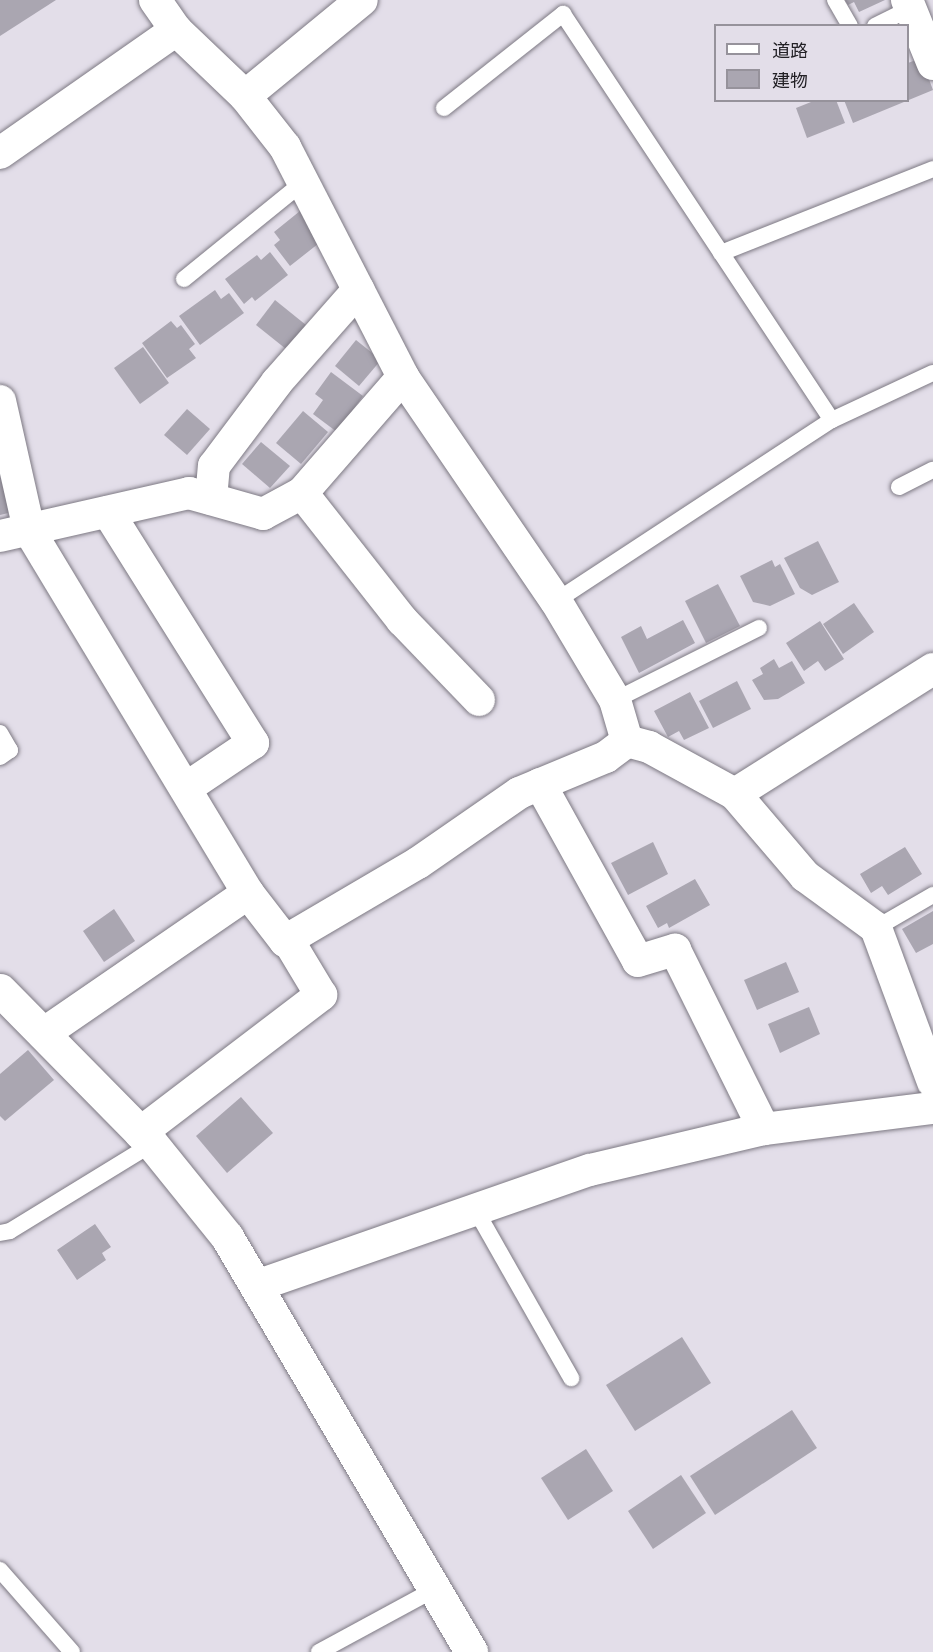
<!DOCTYPE html>
<html>
<head>
<meta charset="utf-8">
<style>
  body { margin:0 }
  #map { position:relative; width:933px; height:1652px; overflow:hidden; background:#e3dee9; font-family:"Alegreya Sans","Noto Sans JP",sans-serif }
  div>[style] { position:absolute }
  .building>* { inset:0; background:#aaa6b1 }
  .roads { filter:drop-shadow(0 0 2px #7d7983) drop-shadow(0 0 2px #7d7983) }
  .lane>* { height:16px; margin:-8px; padding:0 8px; transform-origin:8px; border-radius:8px; background:#fff }
  .street>* { height:32px; margin:-16px; padding:0 16px; transform-origin:16px; border-radius:16px; background:#fff }
  .secondary>* { height:33px; margin:-16.5px; padding:0 16.5px; transform-origin:16.5px; border-radius:16.5px; background:#fff }
  span { translate:-50% -50%; white-space:nowrap; text-align:center; line-height:1.15; -webkit-text-stroke:6px #e3dee9; paint-order:stroke }
  .legend { position:absolute; left:714px; top:24px; width:195px; height:78px; box-sizing:border-box; background:#e3dee9; border:2px solid #96929b; margin:0; padding:8px 10px; list-style:none; font-size:18px; color:#222025 }
  .legend li { display:flex; align-items:center; gap:12px; height:30px }
  .legend b { width:30px; border:2px solid #96929b }
</style>
</head>
<body>
<div id="map">
  <div class="building">
    <div style="clip-path:polygon(0 0,56px 0,0 36px)"></div>
    <div style="clip-path:polygon(845px 0,885px 0,859px 12px,854px 2px,848px 5px)"></div>
    <div style="clip-path:polygon(921px 58px,933px 90px,853px 123px,844px 100px,908px 100px,908px 63px)"></div>
    <div style="clip-path:polygon(816px 100px,836px 100px,845px 123px,807px 138px,796px 108px)"></div>
    <div style="clip-path:polygon(300px 211px,323px 240px,290px 266px,274px 245px,280px 240px,274px 232px)"></div>
    <div style="clip-path:polygon(270px 252px,288px 275px,255px 301px,252px 297px,244px 304px,225px 279px,257px 255px,261px 260px)"></div>
    <div style="clip-path:polygon(215px 290px,221px 299px,229px 293px,244px 313px,200px 345px,179px 316px)"></div>
    <div style="clip-path:polygon(275px 300px,306px 325px,286px 349px,256px 325px)"></div>
    <div style="clip-path:polygon(171px 321px,177px 328px,181px 325px,195px 344px,189px 349px,196px 358px,167px 378px,142px 343px)"></div>
    <div style="clip-path:polygon(356px 340px,381px 360px,359px 386px,335px 366px)"></div>
    <div style="clip-path:polygon(143px 347px,169px 383px,140px 404px,114px 368px)"></div>
    <div style="clip-path:polygon(331px 372px,363px 396px,337px 432px,313px 414px,323px 400px,315px 394px)"></div>
    <div style="clip-path:polygon(187px 409px,210px 429px,187px 455px,164px 435px)"></div>
    <div style="clip-path:polygon(303px 411px,328px 432px,301px 464px,276px 443px)"></div>
    <div style="clip-path:polygon(261px 442px,290px 466px,270px 488px,242px 464px)"></div>
    <div style="clip-path:polygon(0 470px,17px 511px,0 515px)"></div>
    <div style="clip-path:polygon(818px 541px,839px 582px,812px 595px,800px 588px,784px 558px)"></div>
    <div style="clip-path:polygon(772px 560px,775px 567px,780px 564px,795px 594px,770px 606px,753px 602px,740px 576px)"></div>
    <div style="clip-path:polygon(718px 584px,740px 626px,706px 643px,685px 601px)"></div>
    <div style="clip-path:polygon(854px 603px,874px 632px,843px 654px,823px 624px)"></div>
    <div style="clip-path:polygon(683px 620px,695px 643px,639px 673px,621px 637px,641px 626px,647px 639px)"></div>
    <div style="clip-path:polygon(820px 621px,844px 659px,825px 671px,818px 661px,804px 671px,786px 643px)"></div>
    <div style="clip-path:polygon(774px 659px,779px 668px,792px 661px,805px 683px,778px 699px,764px 700px,752px 680px,763px 674px,760px 668px)"></div>
    <div style="clip-path:polygon(737px 681px,751px 709px,713px 728px,699px 701px)"></div>
    <div style="clip-path:polygon(690px 692px,709px 728px,684px 740px,679px 731px,668px 737px,654px 711px)"></div>
    <div style="clip-path:polygon(653px 842px,668px 874px,628px 895px,611px 863px)"></div>
    <div style="clip-path:polygon(905px 847px,922px 874px,888px 895px,882px 886px,871px 893px,860px 874px)"></div>
    <div style="clip-path:polygon(695px 879px,710px 905px,669px 928px,667px 923px,658px 928px,646px 906px)"></div>
    <div style="clip-path:polygon(114px 909px,135px 941px,104px 962px,83px 931px)"></div>
    <div style="clip-path:polygon(933px 911px,933px 944px,916px 953px,902px 929px)"></div>
    <div style="clip-path:polygon(786px 962px,799px 992px,757px 1010px,744px 980px)"></div>
    <div style="clip-path:polygon(809px 1007px,820px 1034px,780px 1053px,768px 1024px)"></div>
    <div style="clip-path:polygon(28px 1050px,54px 1080px,5px 1121px,0 1116px,0 1074px)"></div>
    <div style="clip-path:polygon(241px 1097px,273px 1133px,227px 1173px,196px 1136px)"></div>
    <div style="clip-path:polygon(95px 1224px,111px 1247px,102px 1253px,106px 1260px,77px 1280px,57px 1250px)"></div>
    <div style="clip-path:polygon(682px 1337px,711px 1383px,635px 1431px,606px 1385px)"></div>
    <div style="clip-path:polygon(792px 1410px,817px 1448px,715px 1515px,690px 1476px)"></div>
    <div style="clip-path:polygon(586px 1449px,613px 1491px,568px 1520px,541px 1478px)"></div>
    <div style="clip-path:polygon(681px 1475px,706px 1513px,653px 1549px,628px 1511px)"></div>
  </div>
  <div class="roads">
    <div class="lane">
      <div style="left:835px;top:0;width:30px;rotate:60deg"></div>
      <div style="left:875px;top:26px;width:40px;rotate:-26.6deg"></div>
      <div style="left:444px;top:108px;width:152px;rotate:-38.3deg"></div>
      <div style="left:563px;top:14px;width:487px;rotate:56.5deg"></div>
      <div style="left:721px;top:253px;width:228px;rotate:-21.6deg"></div>
      <div style="left:184px;top:279px;width:157px;rotate:-39.1deg"></div>
      <div style="left:899px;top:487px;width:38px;rotate:-27deg"></div>
      <div style="left:556px;top:601px;width:330px;rotate:-33.3deg"></div>
      <div style="left:832px;top:420px;width:111px;rotate:-25deg"></div>
      <div style="left:615px;top:700px;width:161px;rotate:-26.6deg"></div>
      <div style="left:0;top:733px;width:20px;rotate:60deg"></div>
      <div style="left:10px;top:750px;width:12px;rotate:145deg"></div>
      <div style="left:876px;top:928px;width:66px;rotate:-30.1deg"></div>
      <div style="left:474px;top:1207px;width:197px;rotate:60.4deg"></div>
      <div style="left:0;top:1233px;width:10px;rotate:-11deg"></div>
      <div style="left:10px;top:1231px;width:167px;rotate:-31.5deg"></div>
      <div style="left:0;top:1570px;width:109px;rotate:48.7deg"></div>
      <div style="left:319px;top:1652px;width:132px;rotate:-28.5deg"></div>
    </div>
    <div class="street">
      <div style="left:155px;top:0;width:37px;rotate:55deg"></div>
      <div style="left:176px;top:30px;width:95px;rotate:43.7deg"></div>
      <div style="left:245px;top:96px;width:65px;rotate:51.9deg"></div>
      <div style="left:285px;top:147px;width:259px;rotate:62.8deg"></div>
      <div style="left:403px;top:377px;width:271px;rotate:55.7deg"></div>
      <div style="left:556px;top:601px;width:115px;rotate:59.2deg"></div>
      <div style="left:615px;top:700px;width:43px;rotate:73.7deg"></div>
      <div style="left:907px;top:0;width:69px;rotate:67.9deg"></div>
      <div style="left:245px;top:96px;width:151px;rotate:-39.4deg"></div>
      <div style="left:0;top:153px;width:215px;rotate:-34.9deg"></div>
      <div style="left:0;top:401px;width:132px;rotate:77.3deg"></div>
      <div style="left:29px;top:530px;width:424px;rotate:58.9deg"></div>
      <div style="left:248px;top:893px;width:61px;rotate:52.4deg"></div>
      <div style="left:285px;top:941px;width:154px;rotate:-30.4deg"></div>
      <div style="left:418px;top:863px;width:123px;rotate:-34.7deg"></div>
      <div style="left:519px;top:793px;width:94px;rotate:-22.5deg"></div>
      <div style="left:606px;top:757px;width:26px;rotate:-37deg"></div>
      <div style="left:302px;top:493px;width:154px;rotate:-49deg"></div>
      <div style="left:211px;top:499px;width:33px;rotate:-85deg"></div>
      <div style="left:214px;top:466px;width:105px;rotate:-53.1deg"></div>
      <div style="left:277px;top:382px;width:123px;rotate:-48.6deg"></div>
      <div style="left:108px;top:512px;width:273px;rotate:57.9deg"></div>
      <div style="left:253px;top:743px;width:81px;rotate:146.1deg"></div>
      <div style="left:0;top:536px;width:194px;rotate:-12.8deg"></div>
      <div style="left:189px;top:493px;width:77px;rotate:15.8deg"></div>
      <div style="left:263px;top:514px;width:44px;rotate:-28.3deg"></div>
      <div style="left:302px;top:493px;width:162px;rotate:51.8deg"></div>
      <div style="left:402px;top:620px;width:111px;rotate:46.1deg"></div>
      <div style="left:627px;top:741px;width:23px;rotate:15deg"></div>
      <div style="left:649px;top:747px;width:98px;rotate:28.7deg"></div>
      <div style="left:735px;top:794px;width:108px;rotate:49.5deg"></div>
      <div style="left:805px;top:876px;width:88px;rotate:36.2deg"></div>
      <div style="left:876px;top:928px;width:164px;rotate:69.7deg"></div>
      <div style="left:540px;top:784px;width:202px;rotate:61deg"></div>
      <div style="left:638px;top:961px;width:39px;rotate:-17deg"></div>
      <div style="left:675px;top:950px;width:200px;rotate:63.6deg"></div>
      <div style="left:735px;top:794px;width:234px;rotate:-32.3deg"></div>
      <div style="left:43px;top:1034px;width:249px;rotate:-34.5deg"></div>
      <div style="left:140px;top:1133px;width:228px;rotate:-37.3deg"></div>
      <div style="left:321px;top:995px;width:64px;rotate:-121deg"></div>
      <div style="left:259px;top:1285px;width:350px;rotate:-19.2deg"></div>
      <div style="left:590px;top:1170px;width:179px;rotate:-13.3deg"></div>
      <div style="left:764px;top:1129px;width:170px;rotate:-7.1deg"></div>
    </div>
    <div class="secondary">
      <div style="left:0;top:990px;width:216px;rotate:45.4deg"></div>
      <div style="left:152px;top:1144px;width:119px;rotate:51.1deg"></div>
      <div style="left:227px;top:1237px;width:481px;rotate:59.5deg"></div>
    </div>
  </div>
  <ul class="legend">
  <li><b style="height:8px;background:#fff"></b>道路</li>
  <li><b style="height:16px;background:#aaa6b1"></b>建物</li>
  </ul>
</div>
</body>
</html>
